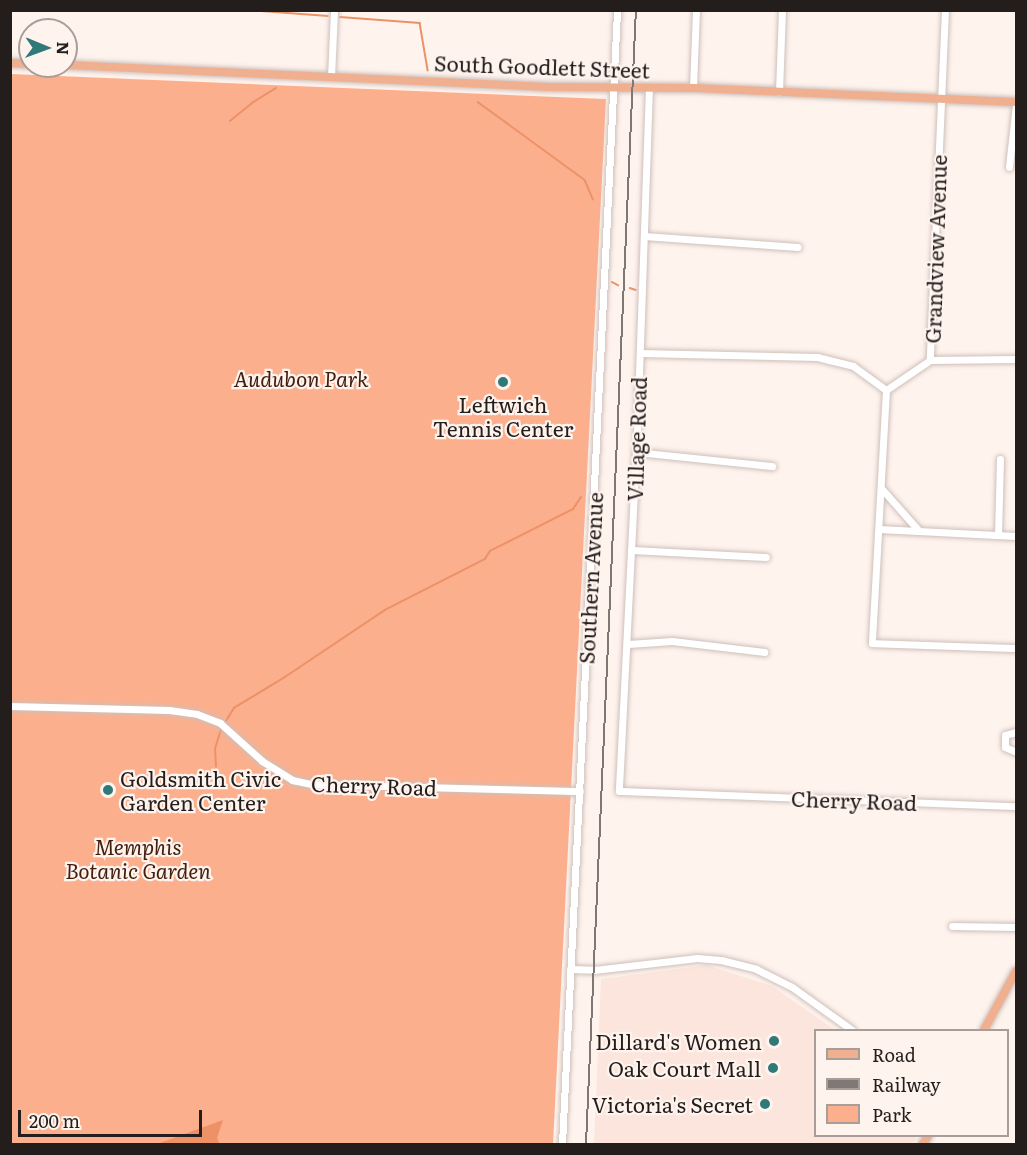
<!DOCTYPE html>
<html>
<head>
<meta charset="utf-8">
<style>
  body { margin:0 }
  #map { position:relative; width:1027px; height:1155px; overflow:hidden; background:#fff3ee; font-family:Literata,serif }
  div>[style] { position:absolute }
  .built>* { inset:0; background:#fce5dc }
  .green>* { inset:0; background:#fcaf8d }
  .water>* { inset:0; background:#ed9167 }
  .stream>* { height:1.5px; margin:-0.75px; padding:0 0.75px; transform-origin:0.75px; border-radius:0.75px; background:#ed9167 }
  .roads { filter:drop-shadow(0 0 2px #cec0ba) drop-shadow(0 0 2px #cec0ba) }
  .minor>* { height:7px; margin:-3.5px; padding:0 3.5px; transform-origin:3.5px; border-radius:3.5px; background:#fff }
  .major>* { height:8px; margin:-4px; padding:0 4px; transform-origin:4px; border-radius:4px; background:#f0af8f }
  .rail>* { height:1.5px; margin:-0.75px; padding:0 0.75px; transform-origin:0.75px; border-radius:0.75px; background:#807875 }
  .dots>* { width:16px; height:16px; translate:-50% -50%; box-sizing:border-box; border:3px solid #fff3ee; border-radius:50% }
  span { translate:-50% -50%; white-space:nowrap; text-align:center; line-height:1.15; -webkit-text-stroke:4.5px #fff3ee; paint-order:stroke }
  .street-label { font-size:21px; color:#231e1c }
  .park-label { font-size:21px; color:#421e0d; font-style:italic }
  .poi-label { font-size:21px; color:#231e1c }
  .left { translate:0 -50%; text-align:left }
  .right { translate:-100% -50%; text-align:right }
  .frame { position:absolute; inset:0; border:12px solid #231e1c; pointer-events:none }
  .legend { position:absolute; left:814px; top:1029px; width:195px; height:108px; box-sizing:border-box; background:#fff3ee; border:2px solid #a79e9a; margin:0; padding:8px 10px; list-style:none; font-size:18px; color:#231e1c }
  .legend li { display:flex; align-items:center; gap:12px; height:30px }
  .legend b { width:30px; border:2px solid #a79e9a }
  .north { position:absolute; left:18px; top:18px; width:60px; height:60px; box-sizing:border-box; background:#fff3ee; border:2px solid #a79e9a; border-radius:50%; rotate:91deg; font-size:16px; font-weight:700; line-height:24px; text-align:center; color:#231e1c }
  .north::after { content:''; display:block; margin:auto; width:21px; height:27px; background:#2f7978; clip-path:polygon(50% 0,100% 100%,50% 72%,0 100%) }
  .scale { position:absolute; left:18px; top:1110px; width:184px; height:27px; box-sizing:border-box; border:3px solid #231e1c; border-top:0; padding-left:8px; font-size:18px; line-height:21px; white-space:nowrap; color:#231e1c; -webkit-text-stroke:4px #fff3ee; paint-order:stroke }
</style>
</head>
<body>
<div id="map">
  <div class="built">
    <div style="clip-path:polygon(707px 965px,772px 986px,835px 1030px,816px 1030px,816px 1136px,917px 1136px,913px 1144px,594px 1144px,601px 979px)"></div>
  </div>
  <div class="green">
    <div style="clip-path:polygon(11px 74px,606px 99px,553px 1144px,11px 1144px)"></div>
  </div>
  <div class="water">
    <div style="clip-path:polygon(223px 1120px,217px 1138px,220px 1144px,226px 1144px,157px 1144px)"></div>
  </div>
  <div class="stream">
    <div style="left:247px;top:10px;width:81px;rotate:4.2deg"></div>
    <div style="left:340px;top:17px;width:80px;rotate:4.3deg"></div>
    <div style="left:420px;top:23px;width:48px;rotate:80.3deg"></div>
    <div style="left:478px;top:102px;width:132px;rotate:36.1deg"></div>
    <div style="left:585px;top:180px;width:21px;rotate:67deg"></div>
    <div style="left:230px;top:121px;width:28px;rotate:-39deg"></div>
    <div style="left:252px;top:103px;width:28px;rotate:-32deg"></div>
    <div style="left:612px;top:282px;width:7px;rotate:27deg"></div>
    <div style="left:630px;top:288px;width:6px;rotate:18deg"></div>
    <div style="left:226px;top:721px;width:15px;rotate:-58deg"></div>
    <div style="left:234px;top:708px;width:60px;rotate:-31.3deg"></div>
    <div style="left:285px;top:677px;width:120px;rotate:-33.8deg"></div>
    <div style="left:385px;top:610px;width:112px;rotate:-27deg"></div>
    <div style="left:485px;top:559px;width:9px;rotate:-58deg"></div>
    <div style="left:490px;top:551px;width:93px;rotate:-26.8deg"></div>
    <div style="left:573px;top:509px;width:14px;rotate:-56deg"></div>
    <div style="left:216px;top:767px;width:18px;rotate:-93deg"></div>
    <div style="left:215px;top:749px;width:21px;rotate:-73deg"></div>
  </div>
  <div class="roads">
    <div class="minor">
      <div style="left:945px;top:10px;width:350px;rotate:92.5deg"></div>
      <div style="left:930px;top:360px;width:53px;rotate:145.7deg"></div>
      <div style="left:886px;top:390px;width:253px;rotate:93.2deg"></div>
      <div style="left:872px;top:643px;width:144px;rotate:2deg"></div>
      <div style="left:331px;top:77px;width:67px;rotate:-87.4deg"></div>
      <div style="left:649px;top:87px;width:365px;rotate:92deg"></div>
      <div style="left:636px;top:452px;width:339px;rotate:92.9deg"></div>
      <div style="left:619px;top:791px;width:397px;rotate:2.2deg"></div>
      <div style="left:693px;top:88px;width:78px;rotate:-87.8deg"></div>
      <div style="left:779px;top:92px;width:82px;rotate:-87.9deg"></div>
      <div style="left:1009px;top:167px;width:62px;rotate:-83.6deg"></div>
      <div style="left:644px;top:236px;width:154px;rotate:4.1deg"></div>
      <div style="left:640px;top:353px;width:177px;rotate:1.3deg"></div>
      <div style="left:817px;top:357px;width:37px;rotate:14deg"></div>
      <div style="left:853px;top:366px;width:41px;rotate:36deg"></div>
      <div style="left:930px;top:360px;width:86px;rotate:-0.7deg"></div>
      <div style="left:636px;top:452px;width:137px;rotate:5.9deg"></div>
      <div style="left:881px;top:488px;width:57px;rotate:48.5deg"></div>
      <div style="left:879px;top:529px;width:137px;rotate:2.9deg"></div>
      <div style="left:998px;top:535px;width:76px;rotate:-88.5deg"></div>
      <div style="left:631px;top:550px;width:135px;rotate:3deg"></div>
      <div style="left:628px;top:644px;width:44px;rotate:-3.9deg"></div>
      <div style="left:672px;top:641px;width:93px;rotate:6.8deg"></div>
      <div style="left:10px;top:706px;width:159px;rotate:1.4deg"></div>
      <div style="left:169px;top:710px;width:28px;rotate:8deg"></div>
      <div style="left:197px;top:714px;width:25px;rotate:21deg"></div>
      <div style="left:220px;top:723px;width:57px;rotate:42.1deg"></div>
      <div style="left:262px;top:761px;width:36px;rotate:32deg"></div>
      <div style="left:292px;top:780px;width:19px;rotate:12deg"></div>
      <div style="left:311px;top:784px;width:269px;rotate:1.5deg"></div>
      <div style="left:1016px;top:732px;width:11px;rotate:165deg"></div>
      <div style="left:1005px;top:735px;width:12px;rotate:90deg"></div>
      <div style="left:1005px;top:747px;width:12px;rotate:24deg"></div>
      <div style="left:952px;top:926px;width:64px;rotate:0.9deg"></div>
      <div style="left:570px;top:969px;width:24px;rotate:2deg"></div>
      <div style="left:594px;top:970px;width:104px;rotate:-6.6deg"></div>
      <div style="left:697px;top:958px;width:24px;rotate:5deg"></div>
      <div style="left:721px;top:960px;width:36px;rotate:14deg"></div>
      <div style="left:756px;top:969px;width:40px;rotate:26.6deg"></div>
      <div style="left:792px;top:987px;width:74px;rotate:35.6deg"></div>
      <div style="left:562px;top:1144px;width:1135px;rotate:-87.22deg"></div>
    </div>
    <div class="major">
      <div style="left:10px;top:63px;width:20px;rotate:3deg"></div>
      <div style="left:66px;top:65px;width:484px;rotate:2.6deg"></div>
      <div style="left:550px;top:87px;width:143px;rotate:0.4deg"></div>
      <div style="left:693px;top:88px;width:323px;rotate:2.5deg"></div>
      <div style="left:984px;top:1030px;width:67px;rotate:-61.5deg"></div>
      <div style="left:923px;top:1144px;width:9px;rotate:-58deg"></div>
    </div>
  </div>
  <div class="rail">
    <div style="left:586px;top:1144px;width:1135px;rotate:-87.48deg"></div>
  </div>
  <div class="dots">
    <div style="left:503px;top:382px;background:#2f7978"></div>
    <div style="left:108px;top:790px;background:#2f7978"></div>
    <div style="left:774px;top:1041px;background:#2f7978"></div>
    <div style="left:773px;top:1068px;background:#2f7978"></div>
    <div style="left:765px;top:1104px;background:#2f7978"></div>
  </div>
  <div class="street-label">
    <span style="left:542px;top:66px;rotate:2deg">South Goodlett Street</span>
    <span style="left:935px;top:249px;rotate:-88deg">Grandview Avenue</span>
    <span style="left:636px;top:439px;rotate:-88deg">Village Road</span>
    <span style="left:590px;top:578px;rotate:-87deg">Southern Avenue</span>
    <span style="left:374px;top:785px;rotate:2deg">Cherry Road</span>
    <span style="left:854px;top:800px;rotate:2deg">Cherry Road</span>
  </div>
  <div class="park-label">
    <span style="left:301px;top:378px">Audubon Park</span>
    <span style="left:138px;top:858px">Memphis<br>Botanic Garden</span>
  </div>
  <div class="poi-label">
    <span style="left:503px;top:416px">Leftwich<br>Tennis Center</span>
    <span class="left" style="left:120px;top:790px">Goldsmith Civic<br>Garden Center</span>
    <span class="right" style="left:762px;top:1041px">Dillard's Women</span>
    <span class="right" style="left:761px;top:1068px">Oak Court Mall</span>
    <span class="right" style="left:753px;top:1104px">Victoria's Secret</span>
  </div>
  <div class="frame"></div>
  <ul class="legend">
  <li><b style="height:8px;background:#f0af8f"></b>Road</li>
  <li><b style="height:8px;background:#807875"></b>Railway</li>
  <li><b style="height:16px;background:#fcaf8d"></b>Park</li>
  </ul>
  <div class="north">N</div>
  <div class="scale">200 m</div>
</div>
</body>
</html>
